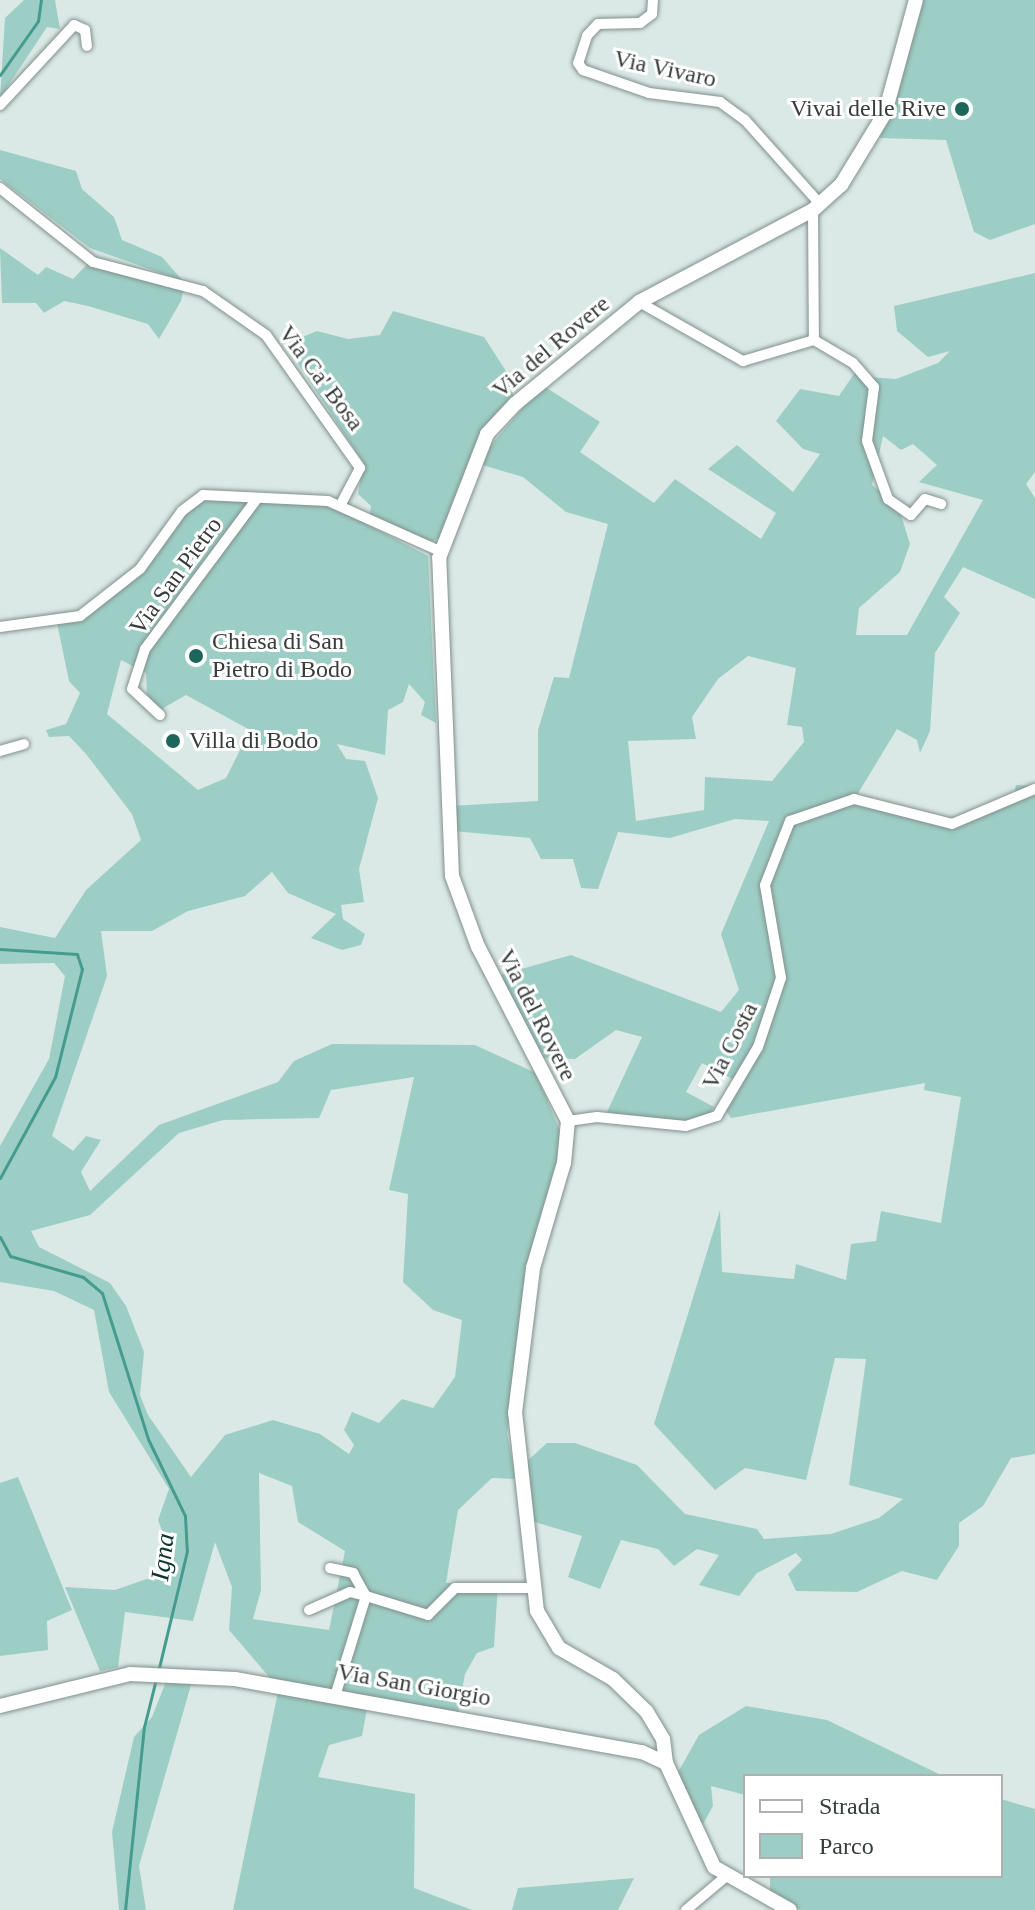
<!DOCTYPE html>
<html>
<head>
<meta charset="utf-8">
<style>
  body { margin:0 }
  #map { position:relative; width:1035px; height:1910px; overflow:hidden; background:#dae9e6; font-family:Georgia,serif }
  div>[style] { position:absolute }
  .green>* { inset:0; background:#9dcec5 }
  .stream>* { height:3px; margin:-1.5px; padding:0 1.5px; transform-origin:1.5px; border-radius:1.5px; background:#469b8f }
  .roads { filter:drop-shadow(0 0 2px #82908d) drop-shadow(0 0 2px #82908d) }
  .street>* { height:10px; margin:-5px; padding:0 5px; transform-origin:5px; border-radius:5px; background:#fff }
  .secondary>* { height:14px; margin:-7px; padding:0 7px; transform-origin:7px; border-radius:7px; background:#fff }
  .dots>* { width:22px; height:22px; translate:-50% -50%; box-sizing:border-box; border:4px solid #fff; border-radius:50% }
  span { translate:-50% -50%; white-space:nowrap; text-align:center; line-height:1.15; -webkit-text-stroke:6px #fff; paint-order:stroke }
  .street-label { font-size:24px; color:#373d3b }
  .poi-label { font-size:24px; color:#373d3b }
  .right { translate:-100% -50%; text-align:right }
  .left { translate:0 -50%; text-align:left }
  .water-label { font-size:26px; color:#0a342e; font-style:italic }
  .legend { position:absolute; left:743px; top:1774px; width:260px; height:104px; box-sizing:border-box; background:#fff; border:2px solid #afb1b1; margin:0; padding:10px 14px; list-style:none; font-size:24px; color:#373d3b }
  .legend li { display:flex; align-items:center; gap:16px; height:40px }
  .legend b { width:40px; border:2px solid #afb1b1 }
</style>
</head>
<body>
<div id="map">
  <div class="green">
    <div style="clip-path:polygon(24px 0,55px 0,60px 29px,47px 27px,0 98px,5px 18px)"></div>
    <div style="clip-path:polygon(919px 0,1035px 0,1035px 224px,990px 240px,974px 232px,946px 140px,880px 138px)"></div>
    <div style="clip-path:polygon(0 150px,76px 171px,82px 189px,114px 217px,122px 240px,162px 257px,183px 281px,90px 248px,0 179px)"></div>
    <div style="clip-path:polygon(0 248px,38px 275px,46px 267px,73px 279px,95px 256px,184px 287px,181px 301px,159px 339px,148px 324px,88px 306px,64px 301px,44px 313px,36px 303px,2px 303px)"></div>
    <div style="clip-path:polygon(evenodd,1035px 273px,1035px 472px,1026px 484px,1035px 498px,1035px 599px,963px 567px,944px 597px,960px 613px,935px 653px,930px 731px,920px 753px,917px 740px,897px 729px,851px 805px,878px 805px,948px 825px,1014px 796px,1016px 785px,1035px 786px,1035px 1454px,1011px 1458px,983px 1506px,959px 1523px,959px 1546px,937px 1580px,902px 1571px,857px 1592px,796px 1591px,788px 1574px,802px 1560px,796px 1553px,757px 1573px,739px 1596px,699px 1585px,719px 1555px,697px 1549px,674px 1566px,658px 1549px,621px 1540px,600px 1589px,568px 1577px,582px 1536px,528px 1520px,523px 1465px,547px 1443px,575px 1443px,637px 1465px,685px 1514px,757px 1529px,764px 1539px,831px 1534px,879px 1518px,903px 1499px,849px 1485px,866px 1359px,835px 1358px,806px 1480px,745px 1468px,715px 1490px,654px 1424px,720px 1210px,722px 1272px,794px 1279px,796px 1264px,846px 1280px,851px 1244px,876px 1241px,881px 1211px,941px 1223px,961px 1097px,924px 1090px,925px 1083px,731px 1118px,724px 1108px,738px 1082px,702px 1063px,686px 1092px,714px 1107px,707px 1117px,698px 1122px,620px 1115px,607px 1112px,642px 1037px,616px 1030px,575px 1059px,537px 1058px,493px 977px,571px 955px,721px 1012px,739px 990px,721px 934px,769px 821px,735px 819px,670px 838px,618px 832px,598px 889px,581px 888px,573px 859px,541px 859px,530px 838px,453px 831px,451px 806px,538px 801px,538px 730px,554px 677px,569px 678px,608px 524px,566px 512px,523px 477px,476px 463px,542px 385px,600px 422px,580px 452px,654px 503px,675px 479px,761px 539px,776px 513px,708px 469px,737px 445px,793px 492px,820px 454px,803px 449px,776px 421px,800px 389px,839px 396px,858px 368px,868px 377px,896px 379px,938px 363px,950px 351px,928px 357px,897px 331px,894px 306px,1035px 273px,883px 436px,901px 450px,913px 444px,937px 465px,919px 482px,983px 500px,907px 635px,856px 635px,859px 608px,900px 572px,910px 544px,898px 505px,872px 485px,883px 436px,1035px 273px,748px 656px,796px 668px,787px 725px,802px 727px,804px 742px,772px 781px,705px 777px,704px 810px,636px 821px,628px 741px,696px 739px,692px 717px,718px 679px,748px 656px)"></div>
    <div style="clip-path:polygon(393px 311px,484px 337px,513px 382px,513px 398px,474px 447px,442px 537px,430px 542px,369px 521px,371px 506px,358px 494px,363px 462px,285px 344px,317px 331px,348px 339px,380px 335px)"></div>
    <div style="clip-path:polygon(evenodd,211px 498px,334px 507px,428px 556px,436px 723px,421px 715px,425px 702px,409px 684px,403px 702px,388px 710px,385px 755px,337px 744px,346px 759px,365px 761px,378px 798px,359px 869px,364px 902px,341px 905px,343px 919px,365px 934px,361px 945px,342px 950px,311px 938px,336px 914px,288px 893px,272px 872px,245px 896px,188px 911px,152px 931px,101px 931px,107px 976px,52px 1136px,73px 1151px,86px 1136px,101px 1140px,81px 1172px,90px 1191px,159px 1125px,278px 1082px,294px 1061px,332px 1044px,475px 1045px,536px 1073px,560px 1131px,560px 1155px,525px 1273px,507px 1434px,516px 1479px,492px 1478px,458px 1510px,446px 1583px,498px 1585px,494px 1647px,477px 1653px,465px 1674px,458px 1713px,270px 1678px,229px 1630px,232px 1587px,215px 1542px,193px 1621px,125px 1612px,118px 1667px,100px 1671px,65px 1587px,115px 1590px,161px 1574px,167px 1544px,158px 1520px,169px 1489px,109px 1392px,94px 1310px,54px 1291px,0 1282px,0 1146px,49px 1059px,65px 976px,54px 963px,0 964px,0 927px,55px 938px,86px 890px,141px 840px,132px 814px,86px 754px,69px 736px,49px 737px,46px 730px,66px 724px,80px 693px,69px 681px,57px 623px,81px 619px,145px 567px,188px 506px,211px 498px,121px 660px,146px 673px,147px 695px,160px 710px,186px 695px,250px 730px,226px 778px,198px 790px,107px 714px,121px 660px,211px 498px,414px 1077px,389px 1190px,408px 1194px,403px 1282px,433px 1310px,462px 1320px,455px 1377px,433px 1408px,402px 1399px,379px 1423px,352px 1412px,344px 1430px,354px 1445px,349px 1454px,320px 1434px,273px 1420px,225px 1435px,191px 1477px,148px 1415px,140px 1395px,144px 1352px,126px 1306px,110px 1283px,39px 1247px,31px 1231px,90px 1215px,179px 1133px,223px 1120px,319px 1118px,331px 1090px,414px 1077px,211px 498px,259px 1473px,292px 1486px,298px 1522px,345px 1551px,329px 1630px,253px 1619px,261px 1590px,259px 1473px)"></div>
    <div style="clip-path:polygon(18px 1477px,72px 1610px,47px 1621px,48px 1650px,0 1656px,0 1483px)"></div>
    <div style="clip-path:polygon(169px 1674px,193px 1678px,139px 1866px,146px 1910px,119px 1910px,112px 1832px,134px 1737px,152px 1717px)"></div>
    <div style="clip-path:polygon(279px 1687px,368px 1703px,362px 1736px,329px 1745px,318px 1777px,415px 1794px,414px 1888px,472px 1910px,233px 1910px)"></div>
    <div style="clip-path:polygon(746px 1706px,827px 1720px,943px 1776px,745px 1776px,745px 1795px,711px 1786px,713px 1806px,698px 1833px,677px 1774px,699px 1735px)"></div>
    <div style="clip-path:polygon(1001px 1799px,1035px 1809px,1035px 1910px,801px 1910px,770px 1896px,770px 1876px,1001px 1876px)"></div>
    <div style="clip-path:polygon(634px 1878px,618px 1910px,512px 1910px,518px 1888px)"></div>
  </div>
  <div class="stream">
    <div style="left:0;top:75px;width:66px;rotate:-54.9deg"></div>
    <div style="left:38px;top:21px;width:21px;rotate:-82deg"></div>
    <div style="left:0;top:949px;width:77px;rotate:3.7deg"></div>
    <div style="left:77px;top:954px;width:16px;rotate:72deg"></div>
    <div style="left:82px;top:969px;width:111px;rotate:104deg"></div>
    <div style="left:55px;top:1077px;width:115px;rotate:118.6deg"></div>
    <div style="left:0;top:1237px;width:21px;rotate:62deg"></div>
    <div style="left:10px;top:1256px;width:76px;rotate:16deg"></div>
    <div style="left:83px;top:1277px;width:25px;rotate:40deg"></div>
    <div style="left:102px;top:1293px;width:153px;rotate:72.5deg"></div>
    <div style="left:148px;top:1439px;width:85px;rotate:64.3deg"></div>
    <div style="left:185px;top:1516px;width:35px;rotate:87deg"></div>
    <div style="left:187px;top:1551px;width:124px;rotate:103.5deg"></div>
    <div style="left:125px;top:1910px;width:184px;rotate:-84.1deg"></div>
    <div style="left:144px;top:1727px;width:49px;rotate:-76deg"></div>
  </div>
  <div class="roads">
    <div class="street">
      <div style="left:653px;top:0;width:14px;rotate:94deg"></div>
      <div style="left:652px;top:14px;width:15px;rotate:143deg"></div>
      <div style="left:640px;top:23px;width:42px;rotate:178.6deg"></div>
      <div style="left:598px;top:24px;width:16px;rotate:133deg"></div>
      <div style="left:587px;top:36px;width:28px;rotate:108deg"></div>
      <div style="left:578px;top:63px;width:9px;rotate:54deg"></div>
      <div style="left:583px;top:70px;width:70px;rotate:19.2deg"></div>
      <div style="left:649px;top:93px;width:72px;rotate:7.2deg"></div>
      <div style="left:720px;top:102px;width:31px;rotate:36deg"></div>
      <div style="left:745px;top:120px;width:114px;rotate:48.2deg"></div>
      <div style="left:0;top:105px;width:109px;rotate:-47.2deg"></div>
      <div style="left:74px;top:25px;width:12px;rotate:24deg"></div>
      <div style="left:85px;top:30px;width:16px;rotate:83deg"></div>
      <div style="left:0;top:188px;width:119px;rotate:38.5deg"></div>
      <div style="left:93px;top:262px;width:114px;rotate:14.8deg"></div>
      <div style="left:203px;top:291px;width:77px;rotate:34.9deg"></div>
      <div style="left:266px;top:335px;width:163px;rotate:54.7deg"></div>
      <div style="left:360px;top:468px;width:41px;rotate:117.8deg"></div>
      <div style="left:813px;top:210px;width:130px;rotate:89.6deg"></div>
      <div style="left:814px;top:340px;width:45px;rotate:30.5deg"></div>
      <div style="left:853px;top:363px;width:32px;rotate:49deg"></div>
      <div style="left:874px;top:387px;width:54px;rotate:97.4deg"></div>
      <div style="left:867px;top:441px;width:62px;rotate:70.1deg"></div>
      <div style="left:888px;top:499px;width:28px;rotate:35deg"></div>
      <div style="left:911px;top:515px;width:21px;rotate:-49deg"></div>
      <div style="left:925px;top:499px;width:17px;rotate:17deg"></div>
      <div style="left:639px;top:302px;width:120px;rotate:29.6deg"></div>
      <div style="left:743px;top:361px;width:74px;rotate:-16.5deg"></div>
      <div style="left:0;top:627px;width:81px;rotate:-7.8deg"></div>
      <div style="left:80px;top:616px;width:76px;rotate:-38.1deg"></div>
      <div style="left:140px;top:569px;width:72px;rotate:-54.1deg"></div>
      <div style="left:182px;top:511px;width:26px;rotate:-37deg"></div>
      <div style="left:203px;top:495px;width:125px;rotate:2.7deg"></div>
      <div style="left:328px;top:501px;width:123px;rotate:24.1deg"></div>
      <div style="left:160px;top:715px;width:38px;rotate:-137deg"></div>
      <div style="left:132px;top:689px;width:42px;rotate:-72deg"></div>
      <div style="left:145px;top:649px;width:187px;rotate:-53.3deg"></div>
      <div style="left:0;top:751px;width:25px;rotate:-16deg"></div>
      <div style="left:568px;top:1121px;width:29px;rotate:-8deg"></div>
      <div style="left:597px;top:1117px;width:89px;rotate:5.8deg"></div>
      <div style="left:686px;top:1126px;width:33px;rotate:-18deg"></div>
      <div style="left:717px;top:1116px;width:80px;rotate:-59.3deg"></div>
      <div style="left:758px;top:1047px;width:73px;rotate:-71.6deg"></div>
      <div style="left:781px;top:978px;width:94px;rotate:-99.8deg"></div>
      <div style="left:765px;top:885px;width:69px;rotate:-68.7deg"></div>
      <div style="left:790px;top:821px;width:68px;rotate:-19deg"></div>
      <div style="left:854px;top:799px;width:101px;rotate:14.3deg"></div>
      <div style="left:952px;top:824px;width:90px;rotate:-22.9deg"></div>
      <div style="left:330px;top:1568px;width:24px;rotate:12deg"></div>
      <div style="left:353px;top:1573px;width:26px;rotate:61deg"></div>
      <div style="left:309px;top:1610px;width:45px;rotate:-23.7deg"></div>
      <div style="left:350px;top:1592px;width:16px;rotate:14deg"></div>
      <div style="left:336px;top:1693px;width:102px;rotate:-72.8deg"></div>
      <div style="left:366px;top:1596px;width:65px;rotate:17deg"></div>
      <div style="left:428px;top:1615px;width:38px;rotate:-45deg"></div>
      <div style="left:455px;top:1588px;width:78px"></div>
      <div style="left:686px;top:1910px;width:50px;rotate:-40.1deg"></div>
    </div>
    <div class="secondary">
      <div style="left:0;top:1706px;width:134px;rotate:-13.8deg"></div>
      <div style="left:130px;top:1674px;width:105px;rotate:2.7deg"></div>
      <div style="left:235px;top:1679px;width:413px;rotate:10.2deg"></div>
      <div style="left:642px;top:1752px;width:26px;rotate:25deg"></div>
      <div style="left:666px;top:1763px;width:115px;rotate:65.2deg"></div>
      <div style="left:714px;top:1867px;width:87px;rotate:29.5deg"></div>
      <div style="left:666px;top:1763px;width:24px;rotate:-97deg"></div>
      <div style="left:663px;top:1739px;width:33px;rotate:-121deg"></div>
      <div style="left:646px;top:1711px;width:46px;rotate:-135.9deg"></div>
      <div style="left:613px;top:1679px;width:62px;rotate:-150.1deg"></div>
      <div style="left:559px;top:1648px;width:43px;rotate:-120.7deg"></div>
      <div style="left:537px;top:1611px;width:199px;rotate:-96.3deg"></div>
      <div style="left:515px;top:1413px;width:146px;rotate:-82.9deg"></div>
      <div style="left:533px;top:1268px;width:109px;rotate:-73.6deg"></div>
      <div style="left:564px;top:1163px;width:42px;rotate:-84.6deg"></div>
      <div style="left:568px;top:1121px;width:196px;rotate:-117.3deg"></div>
      <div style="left:478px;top:947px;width:76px;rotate:-110.1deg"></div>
      <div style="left:452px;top:876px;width:318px;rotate:-92.3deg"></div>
      <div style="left:439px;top:558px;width:133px;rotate:-68.8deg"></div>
      <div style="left:487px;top:434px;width:41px;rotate:-47deg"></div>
      <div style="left:515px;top:404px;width:161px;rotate:-39.4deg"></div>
      <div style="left:639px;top:302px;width:197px;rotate:-27.9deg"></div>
      <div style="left:813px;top:210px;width:38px;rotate:-42deg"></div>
      <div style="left:841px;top:185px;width:84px;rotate:-58.6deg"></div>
      <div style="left:885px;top:113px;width:117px;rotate:-74.7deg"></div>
    </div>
  </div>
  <div class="dots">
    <div style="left:962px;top:109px;background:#1c665c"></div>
    <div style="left:196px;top:656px;background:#1c665c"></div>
    <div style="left:173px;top:741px;background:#1c665c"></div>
  </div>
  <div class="street-label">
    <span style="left:665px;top:69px;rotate:12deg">Via Vivaro</span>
    <span style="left:551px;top:347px;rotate:-40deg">Via del Rovere</span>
    <span style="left:321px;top:378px;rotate:53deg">Via Ca' Bosa</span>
    <span style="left:176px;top:576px;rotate:-54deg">Via San Pietro</span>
    <span style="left:537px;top:1015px;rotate:63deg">Via del Rovere</span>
    <span style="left:730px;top:1046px;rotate:-63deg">Via Costa</span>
    <span style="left:414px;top:1685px;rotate:10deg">Via San Giorgio</span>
  </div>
  <div class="poi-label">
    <span class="right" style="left:946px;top:109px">Vivai delle Rive</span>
    <span class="left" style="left:212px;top:656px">Chiesa di San<br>Pietro di Bodo</span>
    <span class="left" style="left:189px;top:741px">Villa di Bodo</span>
  </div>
  <div class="water-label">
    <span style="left:163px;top:1557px;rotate:-83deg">Igna</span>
  </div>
  <ul class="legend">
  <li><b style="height:10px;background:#fff"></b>Strada</li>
  <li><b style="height:22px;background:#9dcec5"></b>Parco</li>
  </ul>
</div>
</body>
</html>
